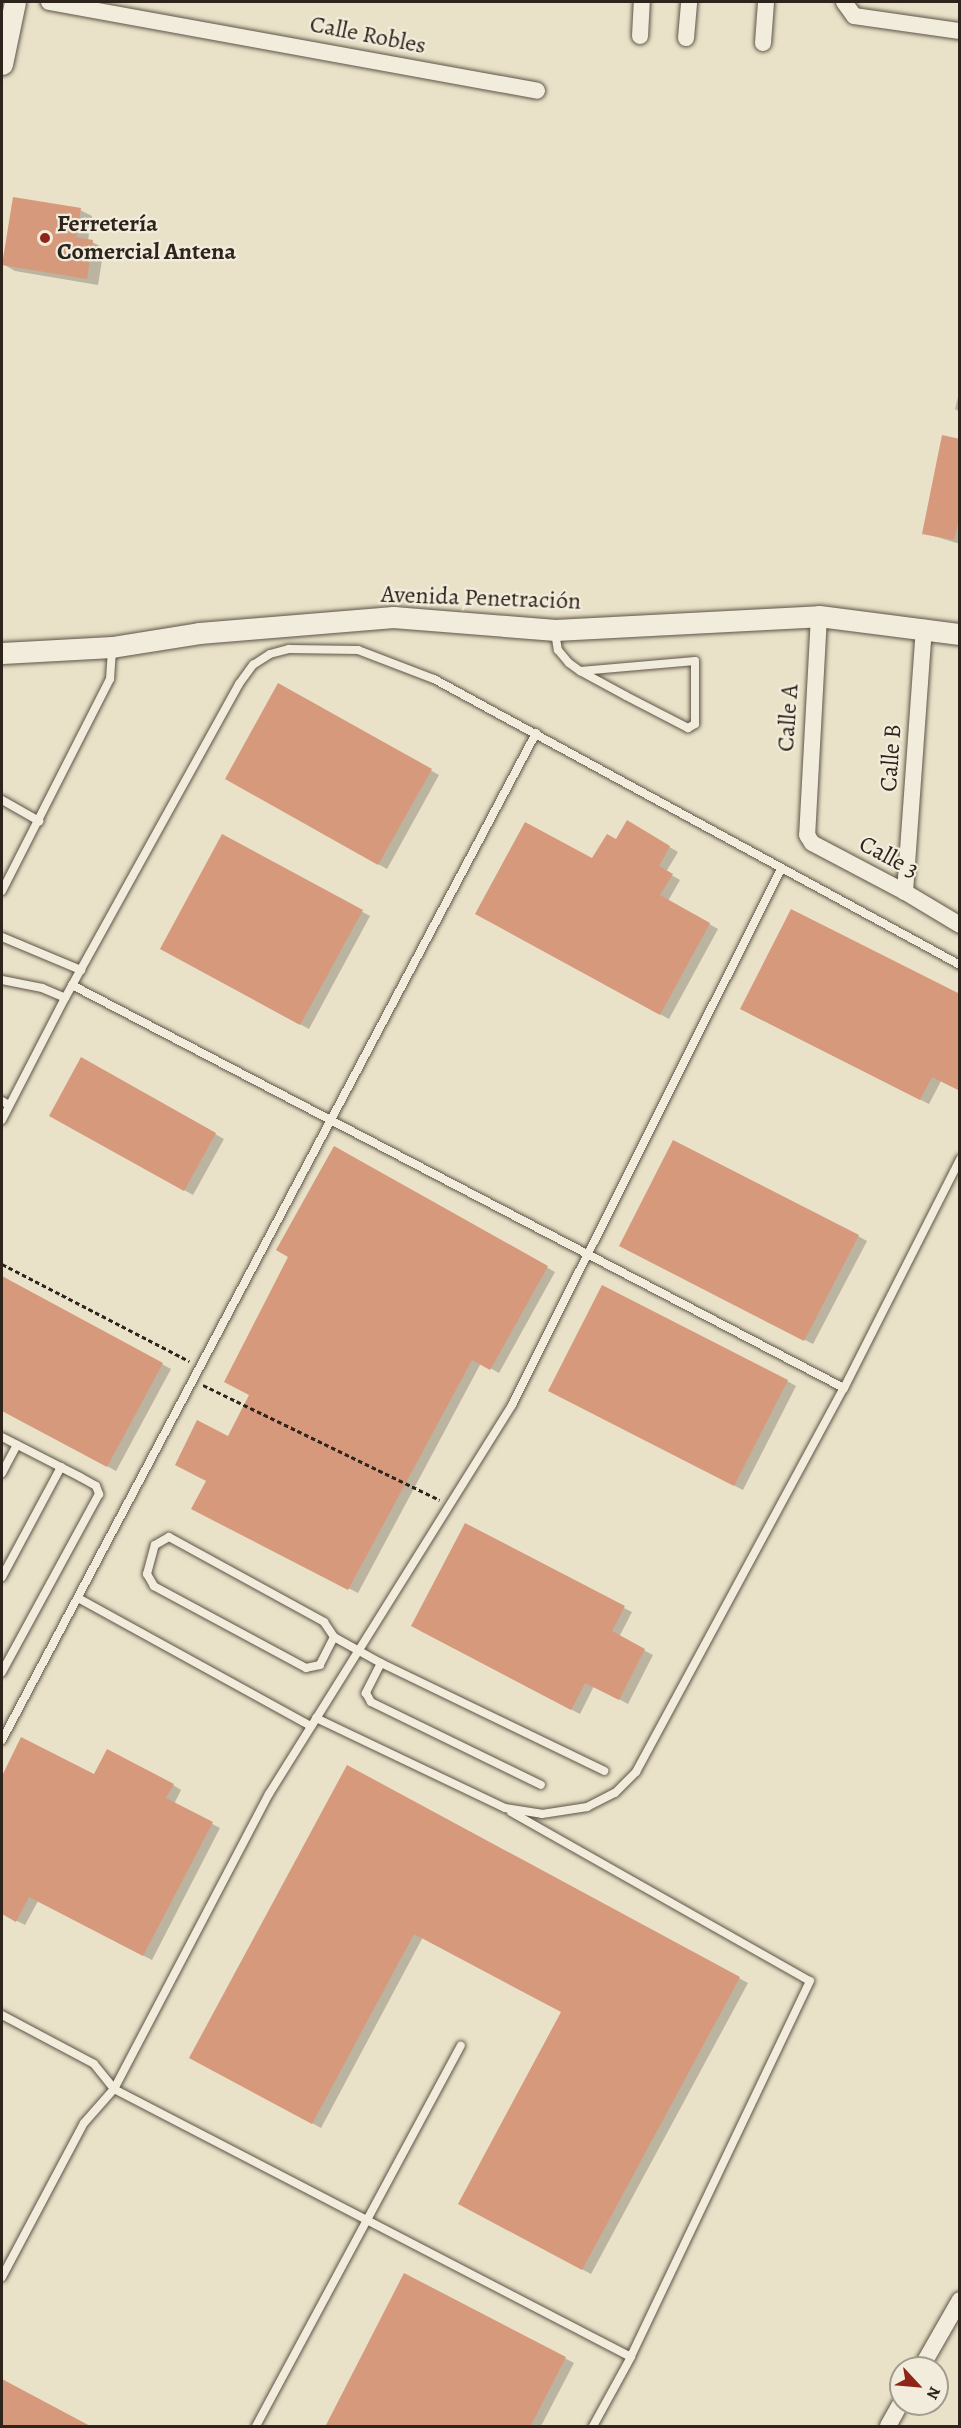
<!DOCTYPE html>
<html>
<head>
<meta charset="utf-8">
<style>
  body { margin:0 }
  #map { position:relative; width:961px; height:2428px; overflow:hidden; background:#e9e2c8; font-family:Alegreya,serif }
  div>[style] { position:absolute }
  .shadow>* { inset:0; background:#0003 }
  .building>* { inset:0; background:#d7997c }
  .path>* { height:3px; margin-top:-1.5px; transform-origin:0; background:repeating-linear-gradient(90deg,#2f241c 0 4.5px,transparent 0 7.5px) }
  .roads { filter:drop-shadow(0 0 2px #5e5447) drop-shadow(0 0 2px #5e5447) }
  .service>* { height:8px; margin:-4px; padding:0 4px; transform-origin:4px; border-radius:4px; background:#f1ecdb }
  .minor>* { height:16px; margin:-8px; padding:0 8px; transform-origin:8px; border-radius:8px; background:#f1ecdb }
  .tertiary>* { height:21px; margin:-10.5px; padding:0 10.5px; transform-origin:10.5px; border-radius:10.5px; background:#f1ecdb }
  .dots>* { width:16px; height:16px; translate:-50% -50%; box-sizing:border-box; border:3px solid #f1ecdb; border-radius:50% }
  span { translate:-50% -50%; white-space:nowrap; text-align:center; line-height:1.15; -webkit-text-stroke:4.5px #f1ecdb; paint-order:stroke }
  .street-label { font-size:24px; color:#2f241c }
  .poi-label { font-size:24px; color:#2f241c; font-weight:700 }
  .left { translate:0 -50%; text-align:left }
  .frame { position:absolute; inset:0; border:3px solid #2f241c; pointer-events:none }
  .north { position:absolute; left:889px; top:2356px; width:60px; height:60px; box-sizing:border-box; background:#f1ecdb; border:2px solid #a39c8f; border-radius:50%; rotate:116deg; font-size:16px; font-weight:700; line-height:24px; text-align:center; color:#2f241c }
  .north::after { content:''; display:block; margin:auto; width:21px; height:27px; background:#8f2418; clip-path:polygon(50% 0,100% 100%,50% 72%,0 100%) }
</style>
</head>
<body>
<div id="map">
  <div class="shadow">
    <div style="clip-path:polygon(80px 210px,92px 216px,88px 240px,104px 248px,98px 285px,15px 271px,3px 264px)"></div>
    <div style="clip-path:polygon(960px 389px,960px 412px,955px 409px)"></div>
    <div style="clip-path:polygon(960px 441px,960px 544px,924px 533px)"></div>
    <div style="clip-path:polygon(279px 685px,439px 775px,387px 869px,227px 779px)"></div>
    <div style="clip-path:polygon(627px 822px,678px 852px,666px 872px,680px 880px,668px 901px,718px 929px,669px 1019px,477px 914px,593px 860px,616px 841px)"></div>
    <div style="clip-path:polygon(223px 836px,370px 916px,309px 1029px,162px 949px)"></div>
    <div style="clip-path:polygon(792px 911px,941px 1081px,929px 1104px,750px 1014px)"></div>
    <div style="clip-path:polygon(82px 1060px,224px 1139px,193px 1195px,51px 1115px)"></div>
    <div style="clip-path:polygon(335px 1148px,555px 1272px,499px 1373px,481px 1363px,358px 1593px,202px 1513px,229px 1438px,251px 1395px,290px 1256px)"></div>
    <div style="clip-path:polygon(858px 1236px,867px 1241px,813px 1344px,630px 1251px)"></div>
    <div style="clip-path:polygon(2px 1278px,171px 1369px,116px 1471px,2px 1409px)"></div>
    <div style="clip-path:polygon(787px 1381px,796px 1386px,743px 1490px,559px 1396px)"></div>
    <div style="clip-path:polygon(624px 1608px,632px 1612px,619px 1637px,653px 1655px,628px 1704px,594px 1686px,580px 1714px,421px 1631px)"></div>
    <div style="clip-path:polygon(22px 1739px,95px 1776px,173px 1785px,181px 1790px,174px 1804px,220px 1828px,152px 1960px,38px 1901px,25px 1925px,2px 1913px,2px 1779px)"></div>
    <div style="clip-path:polygon(347px 1767px,748px 1983px,591px 2274px,460px 2203px,563px 2012px,423px 1937px,321px 2128px,191px 2057px)"></div>
    <div style="clip-path:polygon(404px 2275px,574px 2363px,541px 2426px,326px 2426px)"></div>
    <div style="clip-path:polygon(2px 2380px,88px 2426px,2px 2426px)"></div>
  </div>
  <div class="building">
    <div style="clip-path:polygon(13px 197px,81px 208px,76px 237px,93px 240px,87px 279px,2px 265px)"></div>
    <div style="clip-path:polygon(942px 435px,960px 439px,960px 514px,954px 540px,922px 534px)"></div>
    <div style="clip-path:polygon(278px 683px,432px 769px,378px 865px,225px 779px)"></div>
    <div style="clip-path:polygon(627px 820px,670px 846px,659px 866px,673px 874px,660px 895px,710px 923px,660px 1015px,475px 914px,525px 822px,592px 858px,607px 834px,616px 839px)"></div>
    <div style="clip-path:polygon(222px 834px,363px 910px,300px 1025px,160px 949px)"></div>
    <div style="clip-path:polygon(791px 909px,960px 994px,960px 1091px,932px 1077px,920px 1100px,740px 1009px)"></div>
    <div style="clip-path:polygon(81px 1057px,216px 1133px,184px 1191px,49px 1116px)"></div>
    <div style="clip-path:polygon(673px 1140px,859px 1235px,804px 1341px,619px 1246px)"></div>
    <div style="clip-path:polygon(334px 1146px,548px 1266px,490px 1370px,472px 1360px,348px 1590px,191px 1509px,206px 1481px,175px 1465px,197px 1420px,228px 1436px,249px 1395px,224px 1382px,288px 1257px,276px 1250px)"></div>
    <div style="clip-path:polygon(2px 1276px,163px 1363px,107px 1467px,2px 1411px)"></div>
    <div style="clip-path:polygon(602px 1285px,788px 1380px,734px 1486px,548px 1391px)"></div>
    <div style="clip-path:polygon(465px 1523px,625px 1606px,612px 1631px,645px 1649px,619px 1700px,585px 1683px,571px 1710px,411px 1626px)"></div>
    <div style="clip-path:polygon(21px 1737px,94px 1774px,107px 1749px,174px 1784px,166px 1798px,213px 1822px,143px 1956px,29px 1897px,16px 1922px,2px 1914px,2px 1776px)"></div>
    <div style="clip-path:polygon(347px 1765px,740px 1977px,582px 2270px,458px 2204px,561px 2012px,414px 1934px,312px 2124px,189px 2058px)"></div>
    <div style="clip-path:polygon(404px 2273px,566px 2357px,530px 2427px,325px 2427px)"></div>
    <div style="clip-path:polygon(2px 2379px,92px 2427px,2px 2427px)"></div>
  </div>
  <div class="path">
    <div style="left:2px;top:1264px;width:211px;rotate:27.4deg"></div>
    <div style="left:203px;top:1385px;width:263px;rotate:25.9deg"></div>
  </div>
  <div class="roads">
    <div class="service">
      <div style="left:555px;top:632px;width:18px;rotate:81deg"></div>
      <div style="left:558px;top:650px;width:17px;rotate:50deg"></div>
      <div style="left:569px;top:663px;width:14px;rotate:36deg"></div>
      <div style="left:580px;top:671px;width:52px;rotate:28.5deg"></div>
      <div style="left:626px;top:696px;width:70px;rotate:27.3deg"></div>
      <div style="left:688px;top:728px;width:8px;rotate:-30deg"></div>
      <div style="left:695px;top:724px;width:63px;rotate:-90deg"></div>
      <div style="left:695px;top:661px;width:115px;rotate:175deg"></div>
      <div style="left:2px;top:800px;width:43px;rotate:29.6deg"></div>
      <div style="left:2px;top:891px;width:238px;rotate:-63deg"></div>
      <div style="left:110px;top:679px;width:32px;rotate:-86deg"></div>
      <div style="left:2px;top:937px;width:86px;rotate:22.7deg"></div>
      <div style="left:2px;top:980px;width:41px;rotate:11.3deg"></div>
      <div style="left:42px;top:988px;width:25px;rotate:23deg"></div>
      <div style="left:72px;top:985px;width:871px;rotate:27.57deg"></div>
      <div style="left:2px;top:1101px;width:8px;rotate:30deg"></div>
      <div style="left:2px;top:1120px;width:137px;rotate:-62.7deg"></div>
      <div style="left:65px;top:998px;width:359px;rotate:-61deg"></div>
      <div style="left:239px;top:684px;width:24px;rotate:-54deg"></div>
      <div style="left:253px;top:665px;width:20px;rotate:-33deg"></div>
      <div style="left:270px;top:654px;width:20px;rotate:-15deg"></div>
      <div style="left:289px;top:649px;width:69px;rotate:0.8deg"></div>
      <div style="left:358px;top:650px;width:81px;rotate:20.9deg"></div>
      <div style="left:434px;top:679px;width:599px;rotate:28.53deg"></div>
      <div style="left:2px;top:1437px;width:88px;rotate:27.1deg"></div>
      <div style="left:80px;top:1477px;width:18px;rotate:29deg"></div>
      <div style="left:96px;top:1486px;width:9px;rotate:69deg"></div>
      <div style="left:99px;top:1494px;width:203px;rotate:118.6deg"></div>
      <div style="left:2px;top:1473px;width:32px;rotate:-62deg"></div>
      <div style="left:2px;top:1577px;width:125px;rotate:-61.8deg"></div>
      <div style="left:78px;top:1598px;width:266px;rotate:28.8deg"></div>
      <div style="left:334px;top:1637px;width:31px;rotate:117deg"></div>
      <div style="left:320px;top:1665px;width:14px;rotate:168deg"></div>
      <div style="left:306px;top:1668px;width:173px;rotate:-151.7deg"></div>
      <div style="left:154px;top:1586px;width:14px;rotate:-120deg"></div>
      <div style="left:147px;top:1574px;width:30px;rotate:-75deg"></div>
      <div style="left:155px;top:1545px;width:16px;rotate:-30deg"></div>
      <div style="left:169px;top:1537px;width:177px;rotate:28.7deg"></div>
      <div style="left:324px;top:1622px;width:18px;rotate:56deg"></div>
      <div style="left:334px;top:1637px;width:54px;rotate:29deg"></div>
      <div style="left:381px;top:1663px;width:34px;rotate:117deg"></div>
      <div style="left:366px;top:1693px;width:10px;rotate:61deg"></div>
      <div style="left:371px;top:1702px;width:189px;rotate:26deg"></div>
      <div style="left:381px;top:1663px;width:248px;rotate:25.8deg"></div>
      <div style="left:316px;top:1718px;width:209px;rotate:25.5deg"></div>
      <div style="left:505px;top:1808px;width:37px;rotate:9deg"></div>
      <div style="left:542px;top:1814px;width:46px;rotate:-8.8deg"></div>
      <div style="left:587px;top:1807px;width:31px;rotate:-27deg"></div>
      <div style="left:615px;top:1793px;width:30px;rotate:-45deg"></div>
      <div style="left:636px;top:1772px;width:437px;rotate:-61.6deg"></div>
      <div style="left:844px;top:1388px;width:257px;rotate:-63.1deg"></div>
      <div style="left:2px;top:1740px;width:1140px;rotate:-62.06deg"></div>
      <div style="left:511px;top:1812px;width:343px;rotate:29.5deg"></div>
      <div style="left:810px;top:1981px;width:416px;rotate:115.5deg"></div>
      <div style="left:631px;top:2357px;width:79px;rotate:118.8deg"></div>
      <div style="left:2px;top:2015px;width:104px;rotate:28deg"></div>
      <div style="left:94px;top:2064px;width:32px;rotate:51deg"></div>
      <div style="left:114px;top:2089px;width:582px;rotate:27.4deg"></div>
      <div style="left:2px;top:2277px;width:174px;rotate:-62deg"></div>
      <div style="left:84px;top:2123px;width:45px;rotate:-48.6deg"></div>
      <div style="left:114px;top:2089px;width:333px;rotate:-62.3deg"></div>
      <div style="left:269px;top:1794px;width:459px;rotate:-58deg"></div>
      <div style="left:512px;top:1405px;width:600px;rotate:-63.35deg"></div>
      <div style="left:256px;top:2426px;width:432px;rotate:-61.7deg"></div>
    </div>
    <div class="minor">
      <div style="left:49px;top:2px;width:496px;rotate:10.3deg"></div>
      <div style="left:844px;top:2px;width:17px;rotate:54deg"></div>
      <div style="left:854px;top:16px;width:107px;rotate:8.1deg"></div>
      <div style="left:640px;top:36px;width:34px;rotate:-87deg"></div>
      <div style="left:686px;top:38px;width:36px;rotate:-85deg"></div>
      <div style="left:763px;top:43px;width:41px;rotate:-85.8deg"></div>
      <div style="left:819px;top:616px;width:219px;rotate:93.1deg"></div>
      <div style="left:807px;top:835px;width:9px;rotate:58deg"></div>
      <div style="left:812px;top:843px;width:105px;rotate:27.8deg"></div>
      <div style="left:905px;top:892px;width:64px;rotate:31deg"></div>
      <div style="left:905px;top:892px;width:265px;rotate:-85.9deg"></div>
      <div style="left:921px;top:2368px;width:78px;rotate:-60.2deg"></div>
      <div style="left:888px;top:2426px;width:26px;rotate:-61deg"></div>
    </div>
    <div class="tertiary">
      <div style="left:2px;top:64px;width:63px;rotate:-78.2deg"></div>
      <div style="left:2px;top:653px;width:110px;rotate:-3.1deg"></div>
      <div style="left:112px;top:647px;width:88px;rotate:-9.1deg"></div>
      <div style="left:199px;top:633px;width:195px;rotate:-4.7deg"></div>
      <div style="left:393px;top:617px;width:163px;rotate:4.6deg"></div>
      <div style="left:555px;top:630px;width:264px;rotate:-3deg"></div>
      <div style="left:819px;top:616px;width:142px;rotate:7.3deg"></div>
    </div>
  </div>
  <div class="dots">
    <div style="left:45px;top:238px;background:#8f2418"></div>
  </div>
  <div class="street-label">
    <span style="left:368px;top:35px;rotate:11deg">Calle Robles</span>
    <span style="left:481px;top:598px;rotate:2deg">Avenida Penetración</span>
    <span style="left:788px;top:718px;rotate:-86deg">Calle A</span>
    <span style="left:891px;top:758px;rotate:-86deg">Calle B</span>
    <span style="left:889px;top:857px;rotate:28deg">Calle 3</span>
  </div>
  <div class="poi-label">
    <span class="left" style="left:57px;top:238px">Ferretería<br>Comercial Antena</span>
  </div>
  <div class="frame"></div>
  <div class="north">N</div>
</div>
</body>
</html>
